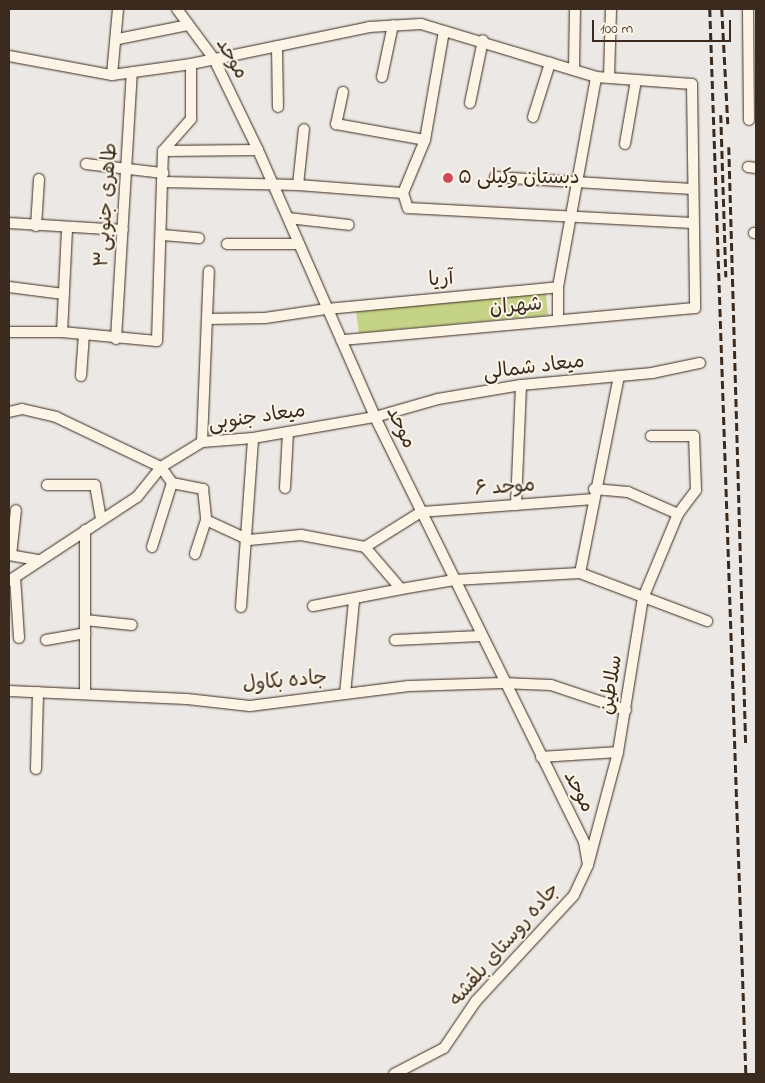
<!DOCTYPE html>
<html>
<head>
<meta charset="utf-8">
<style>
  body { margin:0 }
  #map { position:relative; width:765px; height:1083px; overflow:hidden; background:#ece8e5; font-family:"Indie Flower","Playpen Sans Arabic",sans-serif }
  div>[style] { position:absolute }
  .green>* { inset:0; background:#c5d387 }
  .roads { filter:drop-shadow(0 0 1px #3b2a1e) drop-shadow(0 0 1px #3b2a1e) }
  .minor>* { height:10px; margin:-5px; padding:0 5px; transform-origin:5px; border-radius:5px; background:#fcf5e5 }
  .rail>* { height:2.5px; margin-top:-1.25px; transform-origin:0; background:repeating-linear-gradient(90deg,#3b2a1e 0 8px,transparent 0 12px) }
  .dots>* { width:14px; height:14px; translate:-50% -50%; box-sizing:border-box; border:2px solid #fcf5e5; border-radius:50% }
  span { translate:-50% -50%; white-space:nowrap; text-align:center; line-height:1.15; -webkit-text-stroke:4px #fcf5e5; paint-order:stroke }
  .street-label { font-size:20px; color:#3b2a1e }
  .poi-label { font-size:20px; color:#3b2a1e }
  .left { translate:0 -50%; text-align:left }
  .frame { position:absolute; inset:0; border:10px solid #3b2a1e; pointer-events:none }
  .scale { position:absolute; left:592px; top:20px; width:139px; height:22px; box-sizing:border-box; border:2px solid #3b2a1e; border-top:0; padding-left:6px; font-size:15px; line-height:18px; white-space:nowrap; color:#3b2a1e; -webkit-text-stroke:4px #fcf5e5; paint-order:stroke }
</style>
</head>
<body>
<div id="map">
  <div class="green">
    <div style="clip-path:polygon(546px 293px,548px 315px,359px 333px,356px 311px)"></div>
  </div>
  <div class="roads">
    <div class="minor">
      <div style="left:177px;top:9px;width:62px;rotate:53.5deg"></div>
      <div style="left:214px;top:59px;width:101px;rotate:64.2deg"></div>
      <div style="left:258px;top:150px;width:292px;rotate:66.3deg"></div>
      <div style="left:375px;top:417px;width:474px;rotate:63.8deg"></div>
      <div style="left:584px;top:842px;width:23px;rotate:80deg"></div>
      <div style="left:748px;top:9px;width:111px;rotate:89.5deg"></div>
      <div style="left:444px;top:31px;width:111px;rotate:99.9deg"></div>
      <div style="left:425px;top:140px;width:57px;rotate:112.5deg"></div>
      <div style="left:403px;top:193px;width:16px;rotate:72deg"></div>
      <div style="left:408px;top:208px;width:285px;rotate:3deg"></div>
      <div style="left:118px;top:39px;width:71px;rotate:-11.3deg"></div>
      <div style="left:277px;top:46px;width:61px;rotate:89.1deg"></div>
      <div style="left:9px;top:56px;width:105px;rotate:10.5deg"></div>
      <div style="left:112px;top:75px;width:80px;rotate:-7.9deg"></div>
      <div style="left:191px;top:64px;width:182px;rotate:-11.7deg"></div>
      <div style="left:369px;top:27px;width:52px;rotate:-3.3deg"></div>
      <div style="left:421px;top:24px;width:183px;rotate:16.8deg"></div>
      <div style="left:596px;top:77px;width:96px;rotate:4.2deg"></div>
      <div style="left:692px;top:84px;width:224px;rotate:89.2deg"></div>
      <div style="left:695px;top:308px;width:355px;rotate:174.8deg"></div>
      <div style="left:574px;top:70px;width:61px;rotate:-89.1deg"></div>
      <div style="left:112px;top:75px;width:66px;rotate:-84.8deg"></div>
      <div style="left:382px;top:77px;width:53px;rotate:-78.1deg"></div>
      <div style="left:609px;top:77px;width:68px;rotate:-88.3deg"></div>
      <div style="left:343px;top:92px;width:33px;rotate:102deg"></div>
      <div style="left:336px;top:124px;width:90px;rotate:10.2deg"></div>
      <div style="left:470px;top:103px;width:64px;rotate:-78.3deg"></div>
      <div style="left:533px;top:117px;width:57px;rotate:-72.5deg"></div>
      <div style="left:625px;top:144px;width:65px;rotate:-80.2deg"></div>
      <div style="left:163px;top:151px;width:43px;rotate:-48.8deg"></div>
      <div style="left:191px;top:119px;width:55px;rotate:-90deg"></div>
      <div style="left:163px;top:151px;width:95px;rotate:-0.6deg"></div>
      <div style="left:86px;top:164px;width:78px;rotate:6.7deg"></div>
      <div style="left:748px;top:167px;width:8px;rotate:7deg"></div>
      <div style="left:495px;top:177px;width:198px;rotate:3.5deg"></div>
      <div style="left:163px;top:182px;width:135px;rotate:1.3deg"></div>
      <div style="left:298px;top:185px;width:105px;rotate:4.4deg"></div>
      <div style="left:298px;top:185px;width:56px;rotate:-83.9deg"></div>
      <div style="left:288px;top:218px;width:61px;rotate:6.5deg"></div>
      <div style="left:9px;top:223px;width:114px;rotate:3.5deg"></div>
      <div style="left:36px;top:226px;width:47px;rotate:-86.3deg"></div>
      <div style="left:754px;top:233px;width:2px"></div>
      <div style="left:163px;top:235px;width:36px;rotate:5deg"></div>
      <div style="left:227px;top:244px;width:72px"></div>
      <div style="left:9px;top:287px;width:55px;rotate:7.3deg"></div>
      <div style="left:207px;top:319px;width:58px;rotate:-1deg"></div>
      <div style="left:265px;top:318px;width:63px;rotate:-8.3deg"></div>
      <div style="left:327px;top:309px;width:232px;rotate:-5.4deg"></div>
      <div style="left:558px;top:320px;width:33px;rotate:-90deg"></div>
      <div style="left:558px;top:287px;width:213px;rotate:-79.7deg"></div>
      <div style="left:9px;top:332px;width:53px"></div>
      <div style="left:62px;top:332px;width:95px;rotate:5.4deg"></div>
      <div style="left:157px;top:341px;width:190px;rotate:-88.2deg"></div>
      <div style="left:62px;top:332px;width:103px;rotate:-87.2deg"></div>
      <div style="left:116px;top:339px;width:267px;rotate:-86.6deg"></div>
      <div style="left:81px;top:376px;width:42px;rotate:-85.9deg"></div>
      <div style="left:9px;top:412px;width:13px;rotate:-13deg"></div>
      <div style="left:22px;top:409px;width:35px;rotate:13deg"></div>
      <div style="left:56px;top:417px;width:116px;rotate:25.5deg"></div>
      <div style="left:161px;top:467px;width:19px;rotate:55deg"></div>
      <div style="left:172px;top:483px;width:32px;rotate:11deg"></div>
      <div style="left:203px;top:489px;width:31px;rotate:84deg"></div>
      <div style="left:206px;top:520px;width:47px;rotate:24.9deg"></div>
      <div style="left:249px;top:540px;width:52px;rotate:-5.5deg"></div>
      <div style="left:301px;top:535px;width:65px;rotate:10.6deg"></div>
      <div style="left:365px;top:547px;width:55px;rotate:49.4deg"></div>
      <div style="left:401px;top:589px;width:54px;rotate:-9.6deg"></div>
      <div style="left:454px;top:580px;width:126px;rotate:-3.2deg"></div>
      <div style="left:580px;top:573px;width:201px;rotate:-78.8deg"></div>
      <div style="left:202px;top:442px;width:171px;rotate:-87.7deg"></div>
      <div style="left:47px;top:485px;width:48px"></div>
      <div style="left:95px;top:485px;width:35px;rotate:80deg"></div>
      <div style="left:285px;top:488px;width:55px;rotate:-86.9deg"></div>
      <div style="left:594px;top:489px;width:34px;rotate:5deg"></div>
      <div style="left:628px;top:492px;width:55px;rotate:23.7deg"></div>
      <div style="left:516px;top:505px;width:120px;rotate:-87.6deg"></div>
      <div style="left:85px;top:530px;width:164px;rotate:90deg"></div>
      <div style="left:152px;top:547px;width:67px;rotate:-72.6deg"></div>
      <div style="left:365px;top:547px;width:66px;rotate:-32deg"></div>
      <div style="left:421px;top:512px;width:172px;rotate:-4.3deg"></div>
      <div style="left:195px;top:554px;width:36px;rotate:-72deg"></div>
      <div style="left:9px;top:555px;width:29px;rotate:10deg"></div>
      <div style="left:11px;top:555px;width:45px;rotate:-83.7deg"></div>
      <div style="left:580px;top:573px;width:136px;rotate:20.7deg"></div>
      <div style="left:15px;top:577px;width:61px;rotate:86.2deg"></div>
      <div style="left:9px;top:581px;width:153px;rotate:-33.3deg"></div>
      <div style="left:137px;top:497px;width:38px;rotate:-51deg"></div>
      <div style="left:161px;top:467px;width:48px;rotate:-31.4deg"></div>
      <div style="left:202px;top:442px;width:51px;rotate:-4.5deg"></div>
      <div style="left:253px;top:438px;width:124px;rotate:-9.8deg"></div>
      <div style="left:375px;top:417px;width:66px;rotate:-15.9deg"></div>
      <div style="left:438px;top:399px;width:84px;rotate:-9.6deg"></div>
      <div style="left:521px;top:385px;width:132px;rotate:-5.2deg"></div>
      <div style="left:652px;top:373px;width:49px;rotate:-11.8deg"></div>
      <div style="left:313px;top:606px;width:90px;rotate:-10.9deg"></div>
      <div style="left:241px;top:607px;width:169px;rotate:-85.9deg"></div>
      <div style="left:85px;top:620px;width:47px;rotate:6.1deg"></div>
      <div style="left:46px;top:640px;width:40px;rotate:-10deg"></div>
      <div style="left:395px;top:640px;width:85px;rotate:-2.7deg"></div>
      <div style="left:9px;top:691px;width:178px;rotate:2.6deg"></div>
      <div style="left:187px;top:699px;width:63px;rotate:6.3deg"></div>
      <div style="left:250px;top:706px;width:160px;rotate:-7.2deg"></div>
      <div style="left:409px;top:686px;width:94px;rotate:-1.8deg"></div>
      <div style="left:503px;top:683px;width:48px;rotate:2.4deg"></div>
      <div style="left:551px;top:685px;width:79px;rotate:18.4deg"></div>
      <div style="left:345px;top:694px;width:94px;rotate:-84.5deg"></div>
      <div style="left:541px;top:757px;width:77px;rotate:-3.7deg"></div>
      <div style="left:36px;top:769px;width:77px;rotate:-88.5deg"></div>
      <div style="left:394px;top:1074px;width:56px;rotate:-27.5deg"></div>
      <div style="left:444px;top:1048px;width:57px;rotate:-55.8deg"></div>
      <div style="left:476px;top:1001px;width:144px;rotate:-47.2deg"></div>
      <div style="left:574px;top:895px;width:33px;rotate:-65deg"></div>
      <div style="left:588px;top:865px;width:117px;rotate:-75.1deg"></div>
      <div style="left:618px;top:752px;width:156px;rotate:-80.8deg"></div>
      <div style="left:643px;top:598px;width:91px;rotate:-67.4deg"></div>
      <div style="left:678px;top:514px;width:30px;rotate:-53deg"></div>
      <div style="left:696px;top:490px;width:54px;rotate:-92.1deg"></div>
      <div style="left:694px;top:436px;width:43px;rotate:180deg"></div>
    </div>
  </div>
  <div class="rail">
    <div style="left:710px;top:9px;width:1066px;rotate:88.06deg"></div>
    <div style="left:722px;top:9px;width:115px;rotate:87deg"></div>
    <div style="left:721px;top:115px;width:162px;rotate:88.2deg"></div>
    <div style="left:729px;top:147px;width:600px;rotate:88.38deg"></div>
  </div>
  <div class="dots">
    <div style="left:448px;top:178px;background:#d1495b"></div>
  </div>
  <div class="street-label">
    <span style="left:231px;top:59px;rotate:60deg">موحد</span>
    <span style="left:107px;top:205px;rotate:-86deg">طاهری جنوبی۳</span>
    <span style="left:441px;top:280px;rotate:-5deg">آریا</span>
    <span style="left:516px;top:307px;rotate:-5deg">شهران</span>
    <span style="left:534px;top:368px;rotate:-7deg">میعاد شمالی</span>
    <span style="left:257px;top:418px;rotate:-8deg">میعاد جنوبی</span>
    <span style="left:400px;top:428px;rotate:65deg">موحد</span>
    <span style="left:505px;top:488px;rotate:-4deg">موحد ۶</span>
    <span style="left:285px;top:682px;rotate:-5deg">جاده بکاول</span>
    <span style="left:612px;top:685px;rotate:-81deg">سلاطین</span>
    <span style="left:578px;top:792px;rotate:63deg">موحد</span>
    <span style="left:505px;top:945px;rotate:-49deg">جاده روستای بلقشه</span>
  </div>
  <div class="poi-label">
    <span class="left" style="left:458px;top:178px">دبستان وکیلی ۵</span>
  </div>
  <div class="frame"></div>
  <div class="scale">100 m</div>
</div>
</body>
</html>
